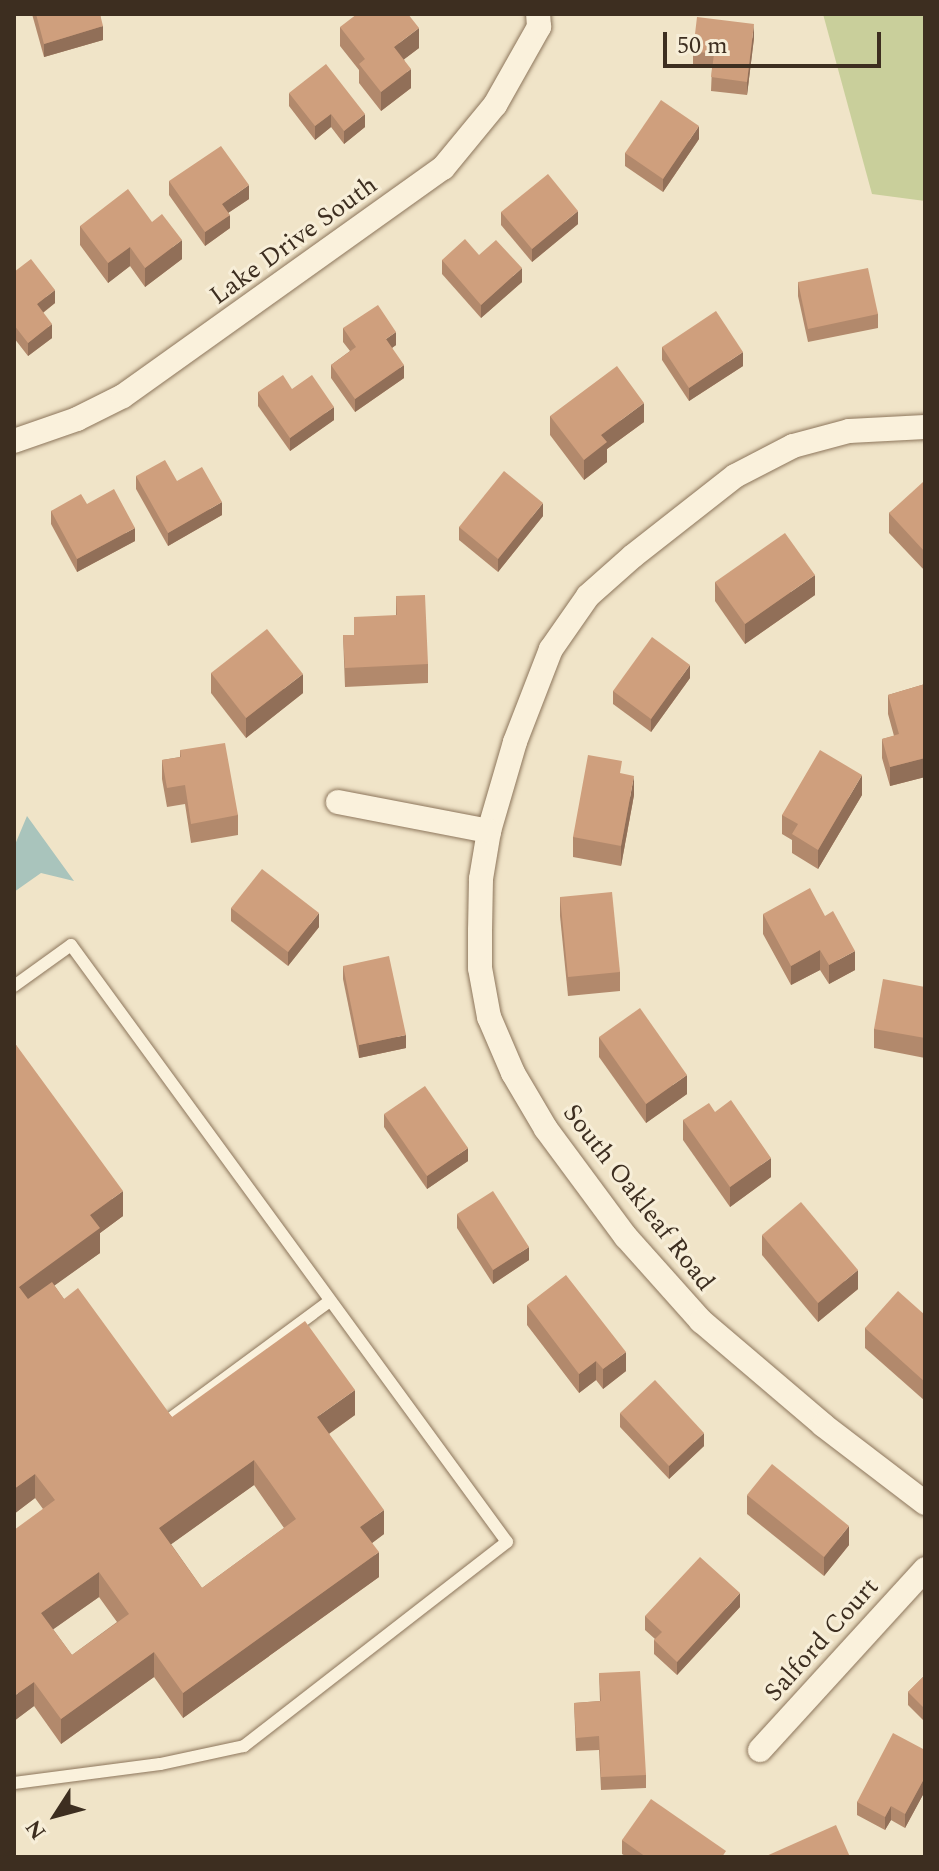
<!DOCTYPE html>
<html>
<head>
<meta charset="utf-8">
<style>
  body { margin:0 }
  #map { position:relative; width:939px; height:1871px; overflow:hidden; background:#f0e4c8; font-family:Spectral,serif }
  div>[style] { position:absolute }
  .green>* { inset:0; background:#c9cf9b }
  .water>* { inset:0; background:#a9c4bc }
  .roads { filter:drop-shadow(0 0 2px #8d765c) drop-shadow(0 0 2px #8d765c) }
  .service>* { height:12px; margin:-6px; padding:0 6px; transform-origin:6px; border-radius:6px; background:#faf1dc }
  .minor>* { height:24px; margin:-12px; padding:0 12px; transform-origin:12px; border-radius:12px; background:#faf1dc }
  .wall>* { inset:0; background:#b2896c }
  .shaded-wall>* { inset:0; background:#916f58 }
  .building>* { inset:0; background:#cf9f7d }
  span { translate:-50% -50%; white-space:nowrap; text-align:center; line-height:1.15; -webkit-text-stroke:6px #f7eed8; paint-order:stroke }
  .street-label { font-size:26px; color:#3d2e20 }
  .frame { position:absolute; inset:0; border:16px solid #3d2e20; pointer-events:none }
  .north { position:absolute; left:16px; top:1775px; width:80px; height:80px; -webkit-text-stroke:6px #f7eed8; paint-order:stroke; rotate:234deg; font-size:22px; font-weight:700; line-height:32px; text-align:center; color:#3d2e20 }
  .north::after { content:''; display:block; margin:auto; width:28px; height:36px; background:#3d2e20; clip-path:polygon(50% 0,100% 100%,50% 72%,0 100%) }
  .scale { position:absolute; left:663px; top:32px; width:218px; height:36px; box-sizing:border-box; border:4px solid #3d2e20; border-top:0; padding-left:10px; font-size:24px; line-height:28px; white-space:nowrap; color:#3d2e20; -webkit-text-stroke:6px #f7eed8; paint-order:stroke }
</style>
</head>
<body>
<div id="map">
  <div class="green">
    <div style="clip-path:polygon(823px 14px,925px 14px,925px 201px,872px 194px)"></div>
  </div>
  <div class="water">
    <div style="clip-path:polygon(27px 816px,74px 881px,41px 873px,14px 892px,14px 847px)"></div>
  </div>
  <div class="roads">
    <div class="service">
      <div style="left:14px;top:986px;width:70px;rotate:-35.7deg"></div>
      <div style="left:71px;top:945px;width:739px;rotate:53.86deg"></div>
      <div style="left:507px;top:1542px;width:333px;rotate:142.2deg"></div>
      <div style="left:244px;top:1746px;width:86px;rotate:167.9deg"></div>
      <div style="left:160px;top:1764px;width:147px;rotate:172.6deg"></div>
      <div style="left:167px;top:1421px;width:202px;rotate:-36.4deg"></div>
    </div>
    <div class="minor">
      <div style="left:925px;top:427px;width:76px;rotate:177deg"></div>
      <div style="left:849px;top:431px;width:58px;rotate:165deg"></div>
      <div style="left:793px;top:446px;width:65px;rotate:152.7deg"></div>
      <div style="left:735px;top:476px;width:130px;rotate:141.9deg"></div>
      <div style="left:633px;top:556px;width:60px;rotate:138.4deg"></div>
      <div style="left:588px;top:596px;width:65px;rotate:124.9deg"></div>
      <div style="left:551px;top:649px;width:100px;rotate:111.2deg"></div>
      <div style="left:515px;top:742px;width:93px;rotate:106.3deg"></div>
      <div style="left:489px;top:831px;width:49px;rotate:99.5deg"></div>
      <div style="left:481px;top:879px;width:51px;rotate:91.1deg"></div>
      <div style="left:480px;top:930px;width:38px;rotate:90deg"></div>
      <div style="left:480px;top:968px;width:50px;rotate:79.6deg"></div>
      <div style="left:489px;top:1017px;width:61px;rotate:66.8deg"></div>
      <div style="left:513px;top:1073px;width:65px;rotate:59.5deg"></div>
      <div style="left:546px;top:1129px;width:134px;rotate:53.5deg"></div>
      <div style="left:626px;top:1237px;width:113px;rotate:48.2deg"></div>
      <div style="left:701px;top:1321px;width:160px;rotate:40.4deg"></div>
      <div style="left:823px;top:1425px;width:128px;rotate:37.4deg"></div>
      <div style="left:14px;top:441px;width:67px;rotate:-19.2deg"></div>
      <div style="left:77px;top:419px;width:51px;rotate:-26.6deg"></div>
      <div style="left:123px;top:396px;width:393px;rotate:-35.5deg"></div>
      <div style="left:443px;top:168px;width:82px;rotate:-50.5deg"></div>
      <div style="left:495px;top:105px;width:90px;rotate:-60.6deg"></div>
      <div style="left:539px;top:27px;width:13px;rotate:-94deg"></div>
      <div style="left:338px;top:802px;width:154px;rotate:10.9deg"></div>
      <div style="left:760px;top:1750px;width:245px;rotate:-47.6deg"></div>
    </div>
  </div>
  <div class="wall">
    <div style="clip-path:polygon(32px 14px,100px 14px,103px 40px,44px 57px)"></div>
    <div style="clip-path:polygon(340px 27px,419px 48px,404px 59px,411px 88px,381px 111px,359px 83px,359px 70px,340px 46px)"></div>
    <div style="clip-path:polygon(754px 38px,747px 95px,711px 91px,712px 67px,693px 64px,693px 51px)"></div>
    <div style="clip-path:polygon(289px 93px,365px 127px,344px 144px,331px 127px,315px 140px,289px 106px)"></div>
    <div style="clip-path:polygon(699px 139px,663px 192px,625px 166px,625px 153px)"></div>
    <div style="clip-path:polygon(169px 181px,249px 199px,228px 213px,230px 228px,205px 246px,169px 195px)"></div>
    <div style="clip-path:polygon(501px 212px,578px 224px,532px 262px,501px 225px)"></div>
    <div style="clip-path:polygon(152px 222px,182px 259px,145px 287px,130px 266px,108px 283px,80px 245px,80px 226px)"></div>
    <div style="clip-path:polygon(479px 255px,522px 282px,481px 318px,442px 274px,442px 260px)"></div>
    <div style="clip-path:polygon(14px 272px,55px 303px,43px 313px,52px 338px,28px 356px,14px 338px)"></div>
    <div style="clip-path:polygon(798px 282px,878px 314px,878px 328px,808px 342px,798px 296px)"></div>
    <div style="clip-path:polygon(343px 328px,396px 345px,392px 348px,404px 378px,355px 412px,331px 378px,331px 365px,350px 351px,343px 342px)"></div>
    <div style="clip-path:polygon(662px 347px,743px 366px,689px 401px,662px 360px)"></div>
    <div style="clip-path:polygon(292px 389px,334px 420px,290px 451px,258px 406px,258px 392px)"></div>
    <div style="clip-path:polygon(550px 416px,644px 422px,607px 449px,607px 462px,584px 480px,550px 435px)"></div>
    <div style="clip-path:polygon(136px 476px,222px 515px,168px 546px,136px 489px)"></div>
    <div style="clip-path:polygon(925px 485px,925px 571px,889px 533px,889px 513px)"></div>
    <div style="clip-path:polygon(87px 504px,135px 541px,77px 572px,51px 524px,51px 511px)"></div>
    <div style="clip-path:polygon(543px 516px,498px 572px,459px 540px,459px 527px)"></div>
    <div style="clip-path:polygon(715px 582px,815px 595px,745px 644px,715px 601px)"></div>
    <div style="clip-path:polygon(396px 596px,428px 664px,428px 683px,345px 687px,343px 635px,354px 635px,396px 616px)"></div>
    <div style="clip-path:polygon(211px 673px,303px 693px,246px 738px,211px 693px)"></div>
    <div style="clip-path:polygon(690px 678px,651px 732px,613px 704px,613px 691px)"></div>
    <div style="clip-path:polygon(925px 684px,925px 777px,890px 786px,882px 758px,882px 739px,894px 736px,888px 714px,888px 695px)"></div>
    <div style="clip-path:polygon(180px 750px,238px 815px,238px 835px,191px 843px,185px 804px,167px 807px,162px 779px,162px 760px,180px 757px)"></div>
    <div style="clip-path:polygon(634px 795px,621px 866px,573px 857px,573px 837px)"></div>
    <div style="clip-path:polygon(862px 795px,818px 869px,792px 853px,792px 840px,782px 834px,782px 815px)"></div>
    <div style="clip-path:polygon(560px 897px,620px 972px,620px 991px,568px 996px,560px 916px)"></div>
    <div style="clip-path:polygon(231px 908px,319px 927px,288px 966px,231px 921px)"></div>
    <div style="clip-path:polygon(763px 914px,855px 970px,829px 984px,820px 970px,791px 985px,763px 934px)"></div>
    <div style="clip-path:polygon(343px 966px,406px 1048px,359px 1058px,343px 979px)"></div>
    <div style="clip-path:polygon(925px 987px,925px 1058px,874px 1048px,874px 1029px)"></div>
    <div style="clip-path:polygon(599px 1037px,687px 1094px,646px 1123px,599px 1057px)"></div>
    <div style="clip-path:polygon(evenodd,14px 1042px,123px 1216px,100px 1233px,100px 1253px,54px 1285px,64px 1299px,172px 1417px,355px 1415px,329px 1434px,384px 1534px,372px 1543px,379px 1577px,183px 1718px,154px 1677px,61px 1744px,34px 1706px,14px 1721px,43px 1509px,35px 1498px,14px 1514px,14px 1042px,254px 1485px,284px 1528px,202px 1588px,171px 1544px,254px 1485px,14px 1042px,99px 1597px,117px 1622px,72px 1655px,53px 1629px,99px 1597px)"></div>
    <div style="clip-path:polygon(715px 1112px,771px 1177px,730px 1207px,683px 1140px,683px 1120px)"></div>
    <div style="clip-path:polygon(384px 1114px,468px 1161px,427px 1189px,384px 1127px)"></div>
    <div style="clip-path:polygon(457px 1214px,529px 1260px,493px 1284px,457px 1228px)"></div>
    <div style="clip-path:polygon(762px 1235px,858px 1289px,818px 1322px,762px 1255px)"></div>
    <div style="clip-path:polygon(527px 1305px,626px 1371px,603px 1389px,596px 1380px,579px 1393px,527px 1325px)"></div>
    <div style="clip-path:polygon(925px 1315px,925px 1401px,865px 1348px,865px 1328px)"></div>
    <div style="clip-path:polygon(620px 1413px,704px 1446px,669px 1479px,620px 1427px)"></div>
    <div style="clip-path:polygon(747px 1495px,849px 1545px,824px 1576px,747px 1514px)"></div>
    <div style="clip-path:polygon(740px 1607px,677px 1675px,654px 1654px,654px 1640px,655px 1639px,645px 1630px,645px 1616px)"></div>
    <div style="clip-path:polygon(599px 1673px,646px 1775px,646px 1788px,601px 1790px,599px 1750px,576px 1751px,574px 1703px,600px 1701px)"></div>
    <div style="clip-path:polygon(925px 1675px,925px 1722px,908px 1705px,908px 1692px)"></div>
    <div style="clip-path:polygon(925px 1750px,925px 1791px,905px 1828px,891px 1820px,885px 1830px,857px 1815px,857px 1802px)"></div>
    <div style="clip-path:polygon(622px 1840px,726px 1857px,627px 1857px,622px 1854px)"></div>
  </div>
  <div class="shaded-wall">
    <div style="clip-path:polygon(754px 24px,754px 38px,747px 95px,747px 82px)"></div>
    <div style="clip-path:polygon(103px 26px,103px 40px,44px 57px,44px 44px)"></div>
    <div style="clip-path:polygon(419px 28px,419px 48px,394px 67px,394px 47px)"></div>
    <div style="clip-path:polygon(411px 69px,411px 88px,381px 111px,381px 92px)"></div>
    <div style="clip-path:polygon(331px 114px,331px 127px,315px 140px,315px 126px)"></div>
    <div style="clip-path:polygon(365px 114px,365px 127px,344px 144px,344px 131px)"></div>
    <div style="clip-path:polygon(699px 126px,699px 139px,663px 192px,663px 179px)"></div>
    <div style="clip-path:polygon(249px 185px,249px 199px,222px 217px,222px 204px)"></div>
    <div style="clip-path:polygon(578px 211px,578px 224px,532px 262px,532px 249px)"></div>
    <div style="clip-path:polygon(230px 215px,230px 228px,205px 246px,205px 232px)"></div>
    <div style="clip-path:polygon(182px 240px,182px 259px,145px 287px,145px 268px)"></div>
    <div style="clip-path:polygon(130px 247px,130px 266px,108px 283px,108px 263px)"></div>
    <div style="clip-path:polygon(522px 268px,522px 282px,481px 318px,481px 305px)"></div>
    <div style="clip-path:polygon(55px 290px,55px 303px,37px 317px,37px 304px)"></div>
    <div style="clip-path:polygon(52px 324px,52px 338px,28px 356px,28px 343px)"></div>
    <div style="clip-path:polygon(396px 332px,396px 345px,386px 352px,386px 339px)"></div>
    <div style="clip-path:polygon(743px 352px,743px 366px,689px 401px,689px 388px)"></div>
    <div style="clip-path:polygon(404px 365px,404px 378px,355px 412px,355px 399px)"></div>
    <div style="clip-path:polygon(644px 403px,644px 422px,607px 449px,607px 462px,584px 480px,584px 460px,601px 435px)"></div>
    <div style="clip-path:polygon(334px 407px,334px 420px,290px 451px,290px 438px)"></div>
    <div style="clip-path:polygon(222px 502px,222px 515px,168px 546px,168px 533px)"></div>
    <div style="clip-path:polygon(543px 503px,543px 516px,498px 572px,498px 559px)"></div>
    <div style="clip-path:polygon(135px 528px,135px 541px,77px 572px,77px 559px)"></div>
    <div style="clip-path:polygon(815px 575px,815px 595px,745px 644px,745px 624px)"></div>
    <div style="clip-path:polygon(690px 665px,690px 678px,651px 732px,651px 719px)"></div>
    <div style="clip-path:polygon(303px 674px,303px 693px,246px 738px,246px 718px)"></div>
    <div style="clip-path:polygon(925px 758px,925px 777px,890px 786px,890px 767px)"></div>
    <div style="clip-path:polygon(862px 775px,862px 795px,818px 869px,818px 850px)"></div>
    <div style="clip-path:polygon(634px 776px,634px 795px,621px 866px,621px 846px)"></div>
    <div style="clip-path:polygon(319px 913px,319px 927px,288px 966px,288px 952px)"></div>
    <div style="clip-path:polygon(820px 950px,820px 970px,791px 985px,791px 966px)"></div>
    <div style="clip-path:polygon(855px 951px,855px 970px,829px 984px,829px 965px)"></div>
    <div style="clip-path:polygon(406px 1035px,406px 1048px,359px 1058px,359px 1045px)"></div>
    <div style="clip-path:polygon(687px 1075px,687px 1094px,646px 1123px,646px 1104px)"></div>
    <div style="clip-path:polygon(468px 1148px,468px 1161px,427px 1189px,427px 1176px)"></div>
    <div style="clip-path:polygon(771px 1158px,771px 1177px,730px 1207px,730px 1187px)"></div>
    <div style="clip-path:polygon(123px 1191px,123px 1216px,100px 1233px,100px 1253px,19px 1311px,19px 1287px,90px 1215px)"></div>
    <div style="clip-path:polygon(529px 1247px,529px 1260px,493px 1284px,493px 1270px)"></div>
    <div style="clip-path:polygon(858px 1270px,858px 1289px,818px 1322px,818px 1303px)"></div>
    <div style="clip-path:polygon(626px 1352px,626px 1371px,603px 1389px,603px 1369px)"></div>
    <div style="clip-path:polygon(596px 1361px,596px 1380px,579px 1393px,579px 1374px)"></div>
    <div style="clip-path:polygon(355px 1390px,355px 1415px,317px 1442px,317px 1417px)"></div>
    <div style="clip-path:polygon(704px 1433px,704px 1446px,669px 1479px,669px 1466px)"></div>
    <div style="clip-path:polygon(254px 1460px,254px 1485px,159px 1553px,159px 1528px)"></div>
    <div style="clip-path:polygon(35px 1474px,35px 1498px,14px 1514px,14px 1489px)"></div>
    <div style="clip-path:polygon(384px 1510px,384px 1534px,360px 1552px,360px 1527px)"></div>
    <div style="clip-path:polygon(849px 1526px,849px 1545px,824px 1576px,824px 1557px)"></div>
    <div style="clip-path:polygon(379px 1552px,379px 1577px,183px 1718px,183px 1693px)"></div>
    <div style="clip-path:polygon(99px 1572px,99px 1597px,41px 1638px,41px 1613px)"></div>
    <div style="clip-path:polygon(740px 1593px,740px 1607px,677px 1675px,677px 1662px)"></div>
    <div style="clip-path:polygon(154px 1652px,154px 1677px,61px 1744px,61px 1719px)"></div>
    <div style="clip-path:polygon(34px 1682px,34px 1706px,14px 1721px,14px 1696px)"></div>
    <div style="clip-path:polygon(925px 1777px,925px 1791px,905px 1828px,905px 1814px)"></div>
    <div style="clip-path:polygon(891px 1806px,891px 1820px,885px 1830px,885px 1817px)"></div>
  </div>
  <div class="building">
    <div style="clip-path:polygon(36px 14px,100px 14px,103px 26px,44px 44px)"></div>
    <div style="clip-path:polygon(357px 14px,408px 14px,419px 28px,394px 47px,411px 69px,381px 92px,359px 64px,365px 59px,340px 27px)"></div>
    <div style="clip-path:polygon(697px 17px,754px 24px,747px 82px,711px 77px,714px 54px,693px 51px)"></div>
    <div style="clip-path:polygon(326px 64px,365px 114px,344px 131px,331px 114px,315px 126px,289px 93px)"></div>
    <div style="clip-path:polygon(661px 100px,699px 126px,663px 179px,625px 153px)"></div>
    <div style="clip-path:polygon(221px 146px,249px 185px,222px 204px,230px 215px,205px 232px,169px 181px)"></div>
    <div style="clip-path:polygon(548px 174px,578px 211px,532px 249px,501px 212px)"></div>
    <div style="clip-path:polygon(128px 189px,152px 222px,162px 214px,182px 240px,145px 268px,130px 247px,108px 263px,80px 226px)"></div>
    <div style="clip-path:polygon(465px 239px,479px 255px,496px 240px,522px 268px,481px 305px,442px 260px)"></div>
    <div style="clip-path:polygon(31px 259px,55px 290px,37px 304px,52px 324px,28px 343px,14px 325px,14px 272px)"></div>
    <div style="clip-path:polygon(868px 268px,878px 314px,808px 329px,798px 282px)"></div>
    <div style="clip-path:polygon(378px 305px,396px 332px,386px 339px,404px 365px,355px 399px,331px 365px,356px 347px,343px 328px)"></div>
    <div style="clip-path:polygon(716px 311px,743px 352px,689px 388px,662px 347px)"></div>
    <div style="clip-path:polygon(617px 366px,644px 403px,601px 435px,607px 442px,584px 460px,550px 416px)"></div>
    <div style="clip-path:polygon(283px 375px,292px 389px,312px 375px,334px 407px,290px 438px,258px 392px)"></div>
    <div style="clip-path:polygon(165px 460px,177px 481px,202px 467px,222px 502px,168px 533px,136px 476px)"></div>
    <div style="clip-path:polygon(504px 471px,543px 503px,498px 559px,459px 527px)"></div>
    <div style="clip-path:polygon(923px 482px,925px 485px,925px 552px,889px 513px)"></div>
    <div style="clip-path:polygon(114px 489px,135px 528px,77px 559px,51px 511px,81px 494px,87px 504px)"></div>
    <div style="clip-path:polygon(785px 533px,815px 575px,745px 624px,715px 582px)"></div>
    <div style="clip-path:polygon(425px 595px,428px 664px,345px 668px,343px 635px,354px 635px,354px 617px,397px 615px,396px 596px)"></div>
    <div style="clip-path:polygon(267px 629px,303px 674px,246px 718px,211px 673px)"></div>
    <div style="clip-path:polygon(652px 637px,690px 665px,651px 719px,613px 691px)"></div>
    <div style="clip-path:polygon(925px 684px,925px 758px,890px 767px,882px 739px,899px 734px,888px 695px)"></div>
    <div style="clip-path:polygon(225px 743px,238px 815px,191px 824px,185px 785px,167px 788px,162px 760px,181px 757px,180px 750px)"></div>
    <div style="clip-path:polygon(820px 750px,862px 775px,818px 850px,792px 834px,798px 824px,782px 815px)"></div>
    <div style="clip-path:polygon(588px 755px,622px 761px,620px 773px,634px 776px,621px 846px,573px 837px)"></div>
    <div style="clip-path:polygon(262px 869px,319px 913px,288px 952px,231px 908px)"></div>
    <div style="clip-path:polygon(810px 888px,825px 916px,833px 911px,855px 951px,829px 965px,820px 950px,791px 966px,763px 914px)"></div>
    <div style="clip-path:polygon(612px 892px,620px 972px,568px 977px,560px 897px)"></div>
    <div style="clip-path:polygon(389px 956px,406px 1035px,359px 1045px,343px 966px)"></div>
    <div style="clip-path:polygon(883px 979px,925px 987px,925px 1038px,874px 1029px)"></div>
    <div style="clip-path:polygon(640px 1008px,687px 1075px,646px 1104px,599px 1037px)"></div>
    <div style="clip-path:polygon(evenodd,14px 1042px,123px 1191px,90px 1215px,100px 1228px,19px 1287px,28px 1299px,52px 1282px,64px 1299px,78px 1288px,172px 1417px,305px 1321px,355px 1390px,317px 1417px,384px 1510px,360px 1527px,379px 1552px,183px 1693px,154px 1652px,61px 1719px,34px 1682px,14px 1696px,14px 1530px,55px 1500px,35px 1474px,14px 1489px,14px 1042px,254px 1460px,296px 1519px,202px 1588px,159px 1528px,254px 1460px,14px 1042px,99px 1572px,129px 1614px,72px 1655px,41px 1613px,99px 1572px)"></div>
    <div style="clip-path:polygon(425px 1086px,468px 1148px,427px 1176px,384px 1114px)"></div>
    <div style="clip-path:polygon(731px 1100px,771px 1158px,730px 1187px,683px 1120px,709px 1103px,715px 1112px)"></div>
    <div style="clip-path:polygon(493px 1191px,529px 1247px,493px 1270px,457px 1214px)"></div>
    <div style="clip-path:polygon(801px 1202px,858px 1270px,818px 1303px,762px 1235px)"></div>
    <div style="clip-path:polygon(566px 1275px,626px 1352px,603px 1369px,596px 1361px,579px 1374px,527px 1305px)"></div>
    <div style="clip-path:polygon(898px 1291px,925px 1315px,925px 1382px,865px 1328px)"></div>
    <div style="clip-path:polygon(655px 1380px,704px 1433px,669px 1466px,620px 1413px)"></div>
    <div style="clip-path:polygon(772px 1464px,849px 1526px,824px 1557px,747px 1495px)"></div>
    <div style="clip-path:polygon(700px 1557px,740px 1593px,677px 1662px,654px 1640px,662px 1632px,645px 1616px)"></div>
    <div style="clip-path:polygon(640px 1671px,646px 1775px,601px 1777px,599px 1736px,576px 1738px,574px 1703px,601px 1701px,599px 1673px)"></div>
    <div style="clip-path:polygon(925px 1675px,925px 1709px,908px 1692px)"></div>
    <div style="clip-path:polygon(893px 1733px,925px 1750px,925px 1777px,905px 1814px,891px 1806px,885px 1817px,857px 1802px)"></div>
    <div style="clip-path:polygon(651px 1799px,726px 1851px,722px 1857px,646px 1857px,622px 1840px)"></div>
    <div style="clip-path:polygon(836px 1825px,850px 1857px,764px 1857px)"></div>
  </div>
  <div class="street-label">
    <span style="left:294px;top:241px;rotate:-36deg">Lake Drive South</span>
    <span style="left:638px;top:1198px;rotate:52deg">South Oakleaf Road</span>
    <span style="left:822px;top:1640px;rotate:-48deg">Salford Court</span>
  </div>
  <div class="frame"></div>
  <div class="north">N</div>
  <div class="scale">50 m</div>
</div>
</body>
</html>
